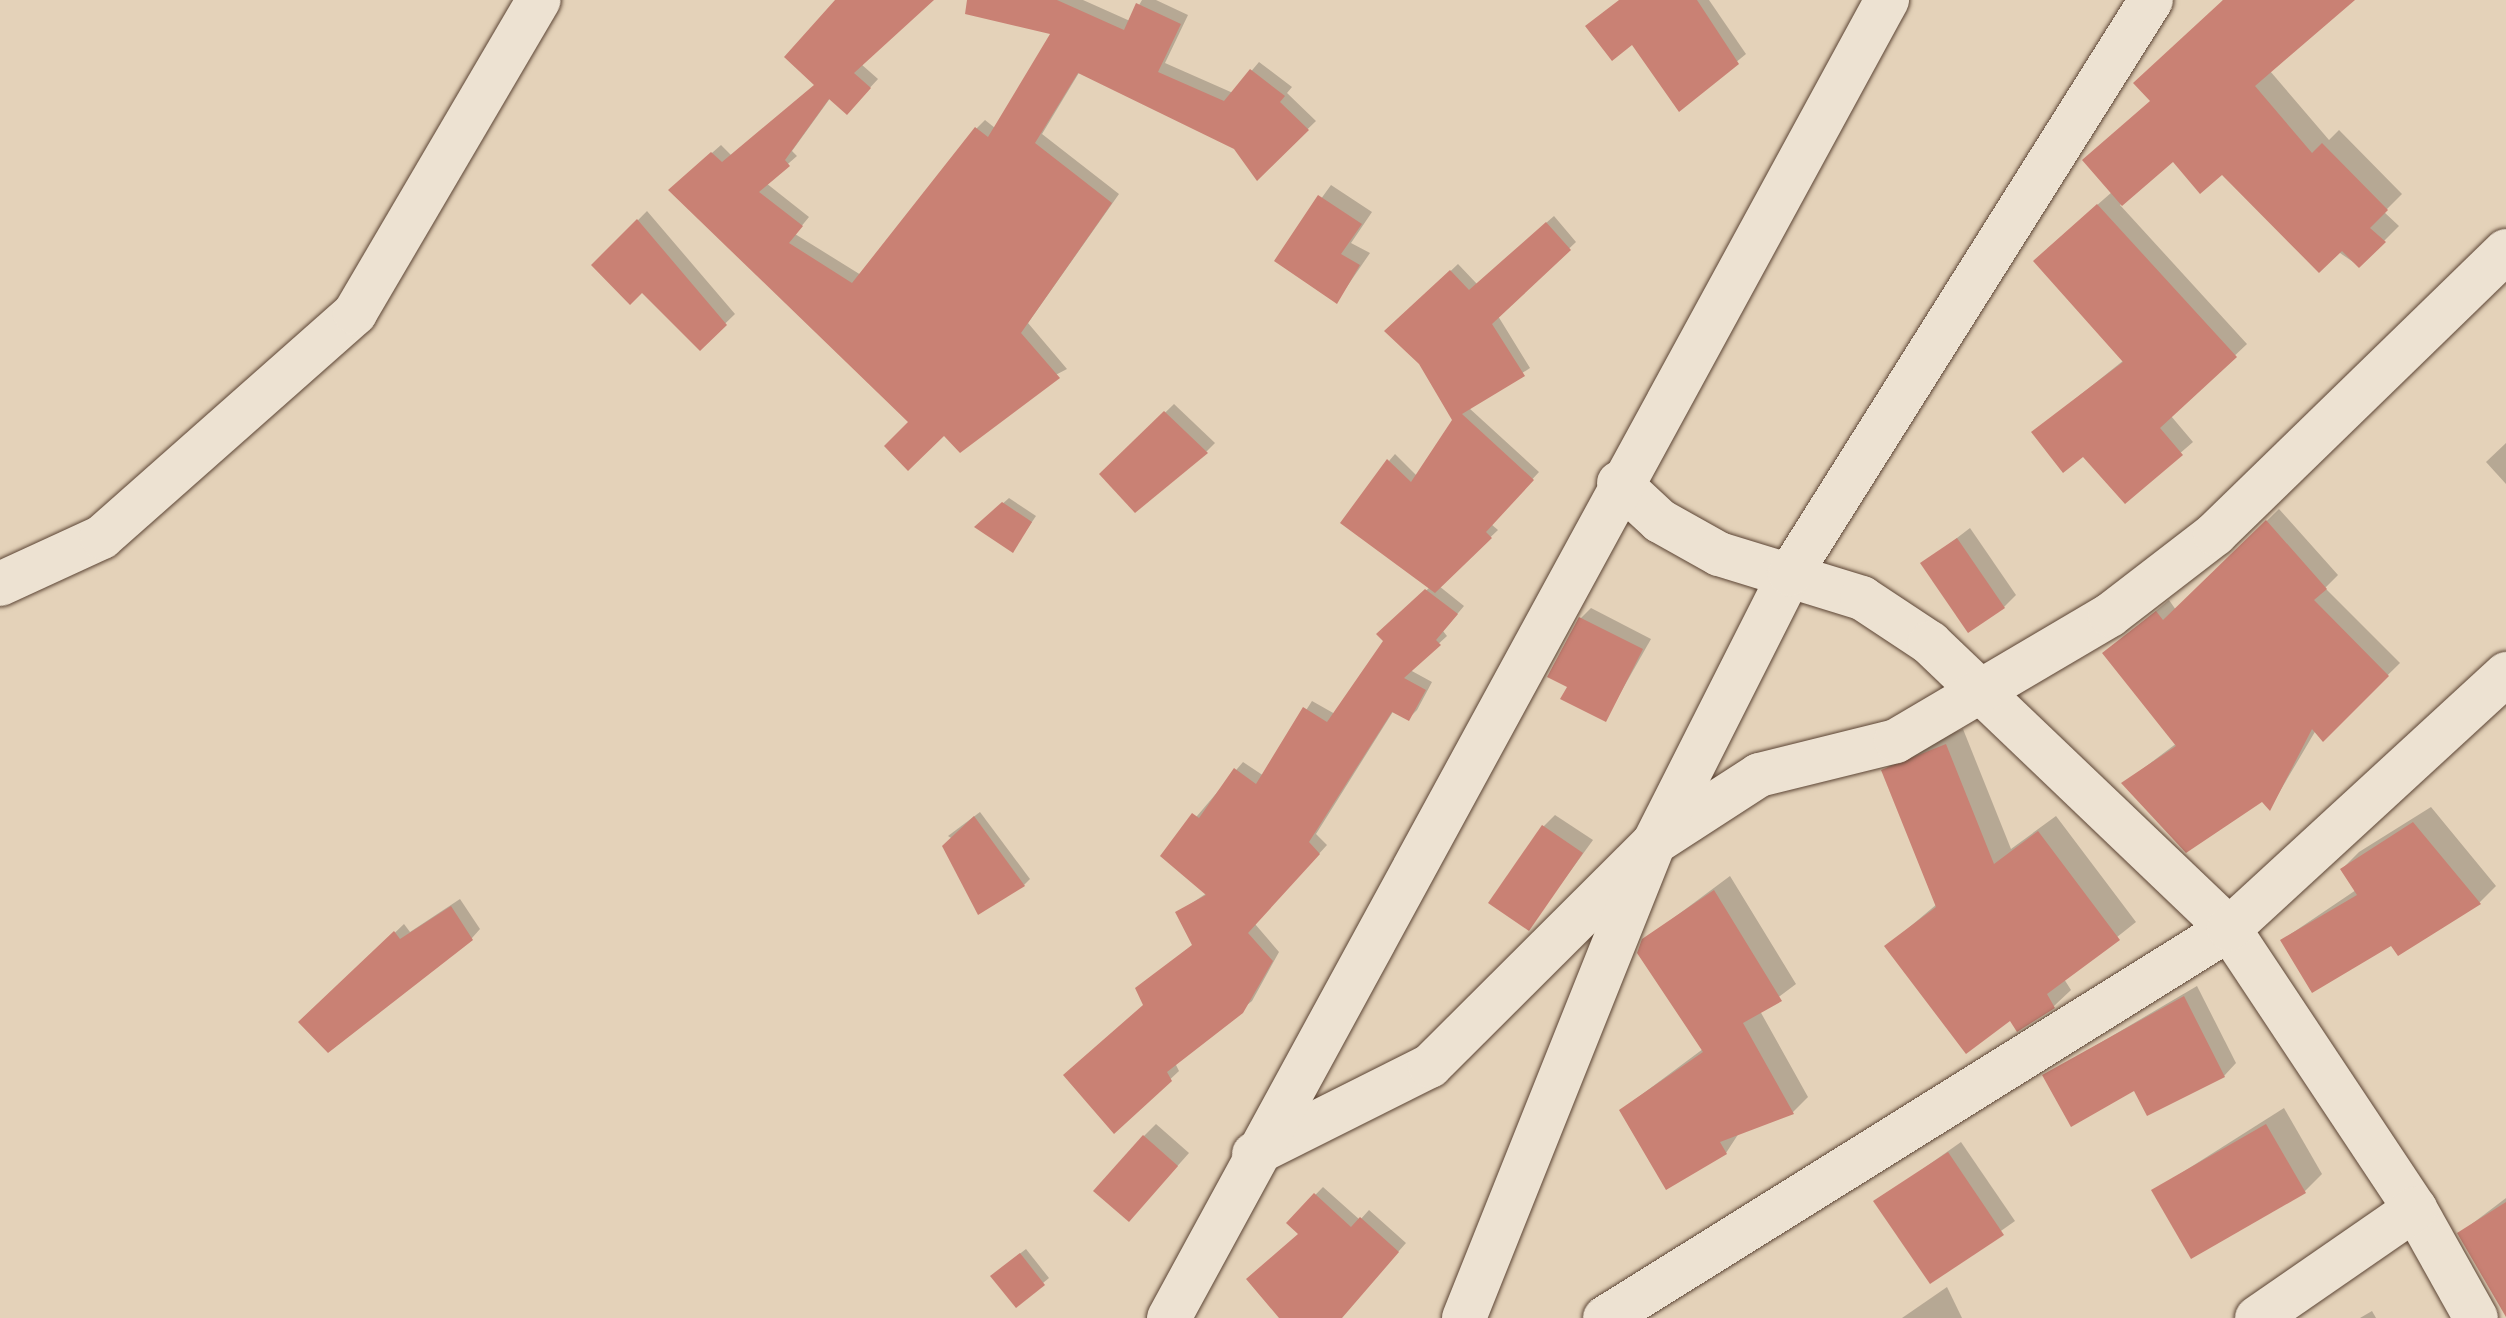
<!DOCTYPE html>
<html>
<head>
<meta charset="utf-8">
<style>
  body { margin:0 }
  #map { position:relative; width:2506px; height:1318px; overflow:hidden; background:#e4d2b9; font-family:"Gentium Book Plus",serif }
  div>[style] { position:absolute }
  .shadow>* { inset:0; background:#0003 }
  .building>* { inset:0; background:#c98174 }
  .roads { filter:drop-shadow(0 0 2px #5b4434) drop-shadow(0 0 2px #5b4434) }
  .minor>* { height:44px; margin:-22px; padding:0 22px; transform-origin:22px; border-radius:22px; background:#ede2d2 }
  span { translate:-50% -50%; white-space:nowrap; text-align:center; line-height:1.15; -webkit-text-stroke:6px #ede2d2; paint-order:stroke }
</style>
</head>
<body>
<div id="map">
  <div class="shadow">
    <div style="clip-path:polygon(838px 0,930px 0,861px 64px,878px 79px,855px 104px,831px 97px,792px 151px,797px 156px,766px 183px,809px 217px,795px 234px,861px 275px,977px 128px,985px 120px,995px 128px,1053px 33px,1021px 0,1083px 0,1130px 21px,1142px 0,1156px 0,1188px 15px,1165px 63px,1233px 93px,1259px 62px,1292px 87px,1287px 93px,1316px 121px,1257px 178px,1236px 148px,1080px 71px,1042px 134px,1119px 194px,1028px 323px,1067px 369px,944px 433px,910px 422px,679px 182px,721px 145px,732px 156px,816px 84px)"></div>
    <div style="clip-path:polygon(1619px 0,1709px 0,1746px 54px,1679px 109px)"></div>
    <div style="clip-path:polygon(2223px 0,2350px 0,2270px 71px,2329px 140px,2339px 130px,2402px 194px,2384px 212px,2399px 226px,2359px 266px,2222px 172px,2174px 159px,2120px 205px,2247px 344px,2171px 416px,2193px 442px,2125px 501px,2083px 454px,2034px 432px,2124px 360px,2047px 249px,2112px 192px,2084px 160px,2152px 100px)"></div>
    <div style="clip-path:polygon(1331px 185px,1372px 212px,1351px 243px,1370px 253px,1337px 301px,1277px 260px)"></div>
    <div style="clip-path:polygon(647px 211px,735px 314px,700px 348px,642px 291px,594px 265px)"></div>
    <div style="clip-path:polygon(1554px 216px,1576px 242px,1498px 316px,1530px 368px,1469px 408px,1539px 472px,1491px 524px,1498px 530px,1439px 586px,1464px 606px,1443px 631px,1447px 636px,1410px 670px,1432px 682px,1417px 710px,1409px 718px,1394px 710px,1316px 834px,1327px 845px,1255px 924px,1279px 952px,1252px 1001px,1175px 1063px,1179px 1071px,1115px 1131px,1145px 1005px,1137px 988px,1194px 944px,1177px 913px,1207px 893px,1163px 856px,1243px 762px,1264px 776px,1312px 701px,1335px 714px,1386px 641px,1379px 634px,1430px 587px,1389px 461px,1395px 454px,1417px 476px,1454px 420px,1420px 363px,1387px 331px,1458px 264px,1477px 284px)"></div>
    <div style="clip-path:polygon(1174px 404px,1215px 443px,1206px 452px,1102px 474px)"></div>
    <div style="clip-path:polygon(2506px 443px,2506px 484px,2486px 462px)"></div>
    <div style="clip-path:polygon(1009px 498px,1036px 516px,1013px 550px,982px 522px)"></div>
    <div style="clip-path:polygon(2279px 509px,2338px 575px,2325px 588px,2400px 663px,2323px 739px,2316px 730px,2270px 808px,2262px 799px,2124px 783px,2177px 743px,2105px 653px,2169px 600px,2176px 610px)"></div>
    <div style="clip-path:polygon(1970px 528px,2016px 595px,2004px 607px,1923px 564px)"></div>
    <div style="clip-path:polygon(1591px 608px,1651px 639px,1605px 720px,1569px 686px,1581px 618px)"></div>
    <div style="clip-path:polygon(1963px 729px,2011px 849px,2056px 816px,2136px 922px,2064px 979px,2071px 990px,2054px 1006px,2011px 1018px,1887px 946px,1937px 904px,1884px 771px,1900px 754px)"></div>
    <div style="clip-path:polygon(2431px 807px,2496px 886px,2479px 903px,2392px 943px,2282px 940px,2356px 890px,2342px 869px,2359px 852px)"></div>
    <div style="clip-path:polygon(980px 812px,1030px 879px,1024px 885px,948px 836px)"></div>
    <div style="clip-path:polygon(1555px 815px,1593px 840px,1529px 928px,1543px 827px)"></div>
    <div style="clip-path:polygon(1730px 876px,1796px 984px,1760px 1011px,1808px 1097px,1792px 1113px,1739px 1133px,1726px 1153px,1621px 1110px,1703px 1049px,1644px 940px)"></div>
    <div style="clip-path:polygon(460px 899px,480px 929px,472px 938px,301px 1022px,404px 924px,410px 932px)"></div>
    <div style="clip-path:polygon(2197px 986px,2236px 1063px,2224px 1076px,2135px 1088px,2044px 1076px)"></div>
    <div style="clip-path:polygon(2284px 1108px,2322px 1174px,2304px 1192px,2153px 1191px)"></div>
    <div style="clip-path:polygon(1156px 1124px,1189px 1153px,1141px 1207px,1144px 1136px)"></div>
    <div style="clip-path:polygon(1961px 1142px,2015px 1221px,1930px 1281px,1876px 1202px)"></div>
    <div style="clip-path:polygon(1323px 1187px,1360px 1220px,1369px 1210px,1406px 1243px,1340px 1318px,1282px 1318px,1300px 1234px,1288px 1223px)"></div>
    <div style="clip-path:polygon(2506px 1198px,2506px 1279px,2460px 1233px)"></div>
    <div style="clip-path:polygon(1026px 1249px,1049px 1278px,1043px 1283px,998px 1271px)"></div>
    <div style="clip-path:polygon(1947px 1287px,1962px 1318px,1902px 1318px)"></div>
    <div style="clip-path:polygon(2372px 1311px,2376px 1318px,2360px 1318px)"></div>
  </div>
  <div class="building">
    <div style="clip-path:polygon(835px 0,934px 0,854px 73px,871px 88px,847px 115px,829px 99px,785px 160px,790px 166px,759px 192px,803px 226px,789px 243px,852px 283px,975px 127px,988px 137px,1050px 34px,965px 14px,967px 0,1057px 0,1124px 30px,1136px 3px,1181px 24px,1158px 72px,1224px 101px,1250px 69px,1285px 96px,1280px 102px,1309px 130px,1257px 181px,1234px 149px,1078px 73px,1035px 143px,1112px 203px,1021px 333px,1060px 378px,960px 453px,944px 436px,908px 471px,884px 446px,908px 422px,668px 190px,711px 152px,722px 162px,814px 85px,784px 57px)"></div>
    <div style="clip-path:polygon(1619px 0,1697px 0,1739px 64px,1679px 112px,1632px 45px,1612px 61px,1585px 26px)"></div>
    <div style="clip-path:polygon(2223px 0,2355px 0,2255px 86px,2312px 153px,2322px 143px,2388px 210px,2370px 228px,2386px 242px,2359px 268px,2342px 251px,2319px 273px,2222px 175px,2200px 194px,2173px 162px,2122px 206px,2082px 160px,2150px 101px,2133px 83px)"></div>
    <div style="clip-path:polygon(1318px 195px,1362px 224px,1341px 254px,1360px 265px,1337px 304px,1274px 261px)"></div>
    <div style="clip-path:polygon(2097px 204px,2237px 357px,2160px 428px,2183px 455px,2125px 504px,2083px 457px,2063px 473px,2031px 432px,2123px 362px,2033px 261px)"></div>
    <div style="clip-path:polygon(637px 219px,727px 325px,700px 351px,642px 293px,630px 305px,591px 265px)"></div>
    <div style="clip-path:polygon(1546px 222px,1571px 250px,1492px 324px,1525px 376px,1462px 414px,1534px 480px,1486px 532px,1492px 538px,1435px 593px,1340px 523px,1387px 459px,1411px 482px,1452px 420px,1419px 364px,1384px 331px,1450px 270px,1469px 290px)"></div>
    <div style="clip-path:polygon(1164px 411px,1208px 453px,1135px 513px,1099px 474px)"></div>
    <div style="clip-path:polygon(1002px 502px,1032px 522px,1013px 553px,974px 527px)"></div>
    <div style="clip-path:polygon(2266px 520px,2327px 589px,2314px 600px,2389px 676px,2323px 742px,2312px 729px,2270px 811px,2262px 802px,2186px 853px,2121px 783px,2176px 746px,2102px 653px,2156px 611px,2163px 620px)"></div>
    <div style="clip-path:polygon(1957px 538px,2005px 608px,1968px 633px,1920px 563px)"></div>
    <div style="clip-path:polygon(1425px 589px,1458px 614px,1436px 640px,1441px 645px,1404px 678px,1426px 690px,1409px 721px,1392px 712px,1309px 842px,1320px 854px,1248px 933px,1273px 961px,1243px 1013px,1167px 1072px,1172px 1081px,1114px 1134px,1063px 1075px,1143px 1005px,1135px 988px,1192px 945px,1175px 912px,1206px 895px,1160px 856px,1192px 813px,1199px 818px,1234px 768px,1256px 784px,1303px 707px,1327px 722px,1383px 641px,1376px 634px)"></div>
    <div style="clip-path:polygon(1579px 617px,1643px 649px,1606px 722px,1560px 699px,1567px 687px,1547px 677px)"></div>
    <div style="clip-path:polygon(1946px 744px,1994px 864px,2038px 831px,2120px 940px,2047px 994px,2055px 1008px,2017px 1032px,2010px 1021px,1966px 1054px,1884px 946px,1936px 907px,1881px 770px)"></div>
    <div style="clip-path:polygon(974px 816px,1025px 886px,978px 915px,942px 846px)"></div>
    <div style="clip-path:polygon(2413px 822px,2481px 904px,2398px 956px,2391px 946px,2312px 993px,2280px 940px,2357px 895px,2340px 869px)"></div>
    <div style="clip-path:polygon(1542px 825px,1583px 853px,1529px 931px,1488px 903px)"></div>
    <div style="clip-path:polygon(1714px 890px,1782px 1001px,1743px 1023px,1794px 1114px,1720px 1142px,1727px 1154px,1666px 1190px,1619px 1110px,1703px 1052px,1637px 953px,1642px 939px)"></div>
    <div style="clip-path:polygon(451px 906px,473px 940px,328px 1053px,298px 1022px,394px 931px,400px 939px)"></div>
    <div style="clip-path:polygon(2184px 996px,2225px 1077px,2147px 1116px,2134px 1091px,2071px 1127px,2042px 1075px)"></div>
    <div style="clip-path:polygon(2266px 1124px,2306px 1193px,2191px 1259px,2151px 1190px)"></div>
    <div style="clip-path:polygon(1143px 1135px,1178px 1166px,1129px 1222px,1093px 1191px)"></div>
    <div style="clip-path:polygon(1948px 1152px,2004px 1235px,1930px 1284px,1873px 1201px)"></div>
    <div style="clip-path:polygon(1314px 1193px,1351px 1227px,1360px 1217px,1399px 1252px,1342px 1318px,1279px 1318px,1246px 1279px,1298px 1234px,1286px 1223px)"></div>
    <div style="clip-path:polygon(2506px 1202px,2506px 1317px,2457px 1233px)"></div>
    <div style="clip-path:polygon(1020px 1253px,1045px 1285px,1016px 1308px,990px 1276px)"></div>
  </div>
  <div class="roads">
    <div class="minor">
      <div style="left:1619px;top:483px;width:56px;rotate:42.8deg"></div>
      <div style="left:1660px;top:521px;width:68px;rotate:29.2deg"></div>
      <div style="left:1719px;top:554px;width:150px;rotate:17.1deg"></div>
      <div style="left:1862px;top:598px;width:82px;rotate:33.5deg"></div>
      <div style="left:1930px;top:643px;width:414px;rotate:43.7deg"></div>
      <div style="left:2229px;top:929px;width:336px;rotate:56.4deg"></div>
      <div style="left:2415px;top:1209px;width:125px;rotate:60.8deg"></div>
      <div style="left:0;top:584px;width:112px;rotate:-24.7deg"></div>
      <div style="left:102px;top:537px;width:338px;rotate:-41.5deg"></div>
      <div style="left:355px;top:313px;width:363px;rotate:-59.6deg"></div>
      <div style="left:1254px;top:1154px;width:197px;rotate:-26.6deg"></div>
      <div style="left:1430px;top:1066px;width:316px;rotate:-44.9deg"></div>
      <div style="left:1654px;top:843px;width:125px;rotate:-32.9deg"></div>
      <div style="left:1759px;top:775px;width:141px;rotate:-13.9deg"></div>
      <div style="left:1896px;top:741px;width:248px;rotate:-30.5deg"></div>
      <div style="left:2110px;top:615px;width:133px;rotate:-37.6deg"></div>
      <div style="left:2215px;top:534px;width:406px;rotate:-44.2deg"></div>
      <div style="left:1169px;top:1318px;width:1501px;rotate:-61.42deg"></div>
      <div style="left:1464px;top:1318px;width:512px;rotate:-68.2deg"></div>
      <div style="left:1654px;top:843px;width:301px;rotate:-63.2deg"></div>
      <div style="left:1790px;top:574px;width:678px;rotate:-57.83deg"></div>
      <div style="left:1605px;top:1318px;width:735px;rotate:-31.94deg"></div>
      <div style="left:2229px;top:929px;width:377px;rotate:-42.6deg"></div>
      <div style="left:2257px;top:1318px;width:192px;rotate:-34.6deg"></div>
    </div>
  </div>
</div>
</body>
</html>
